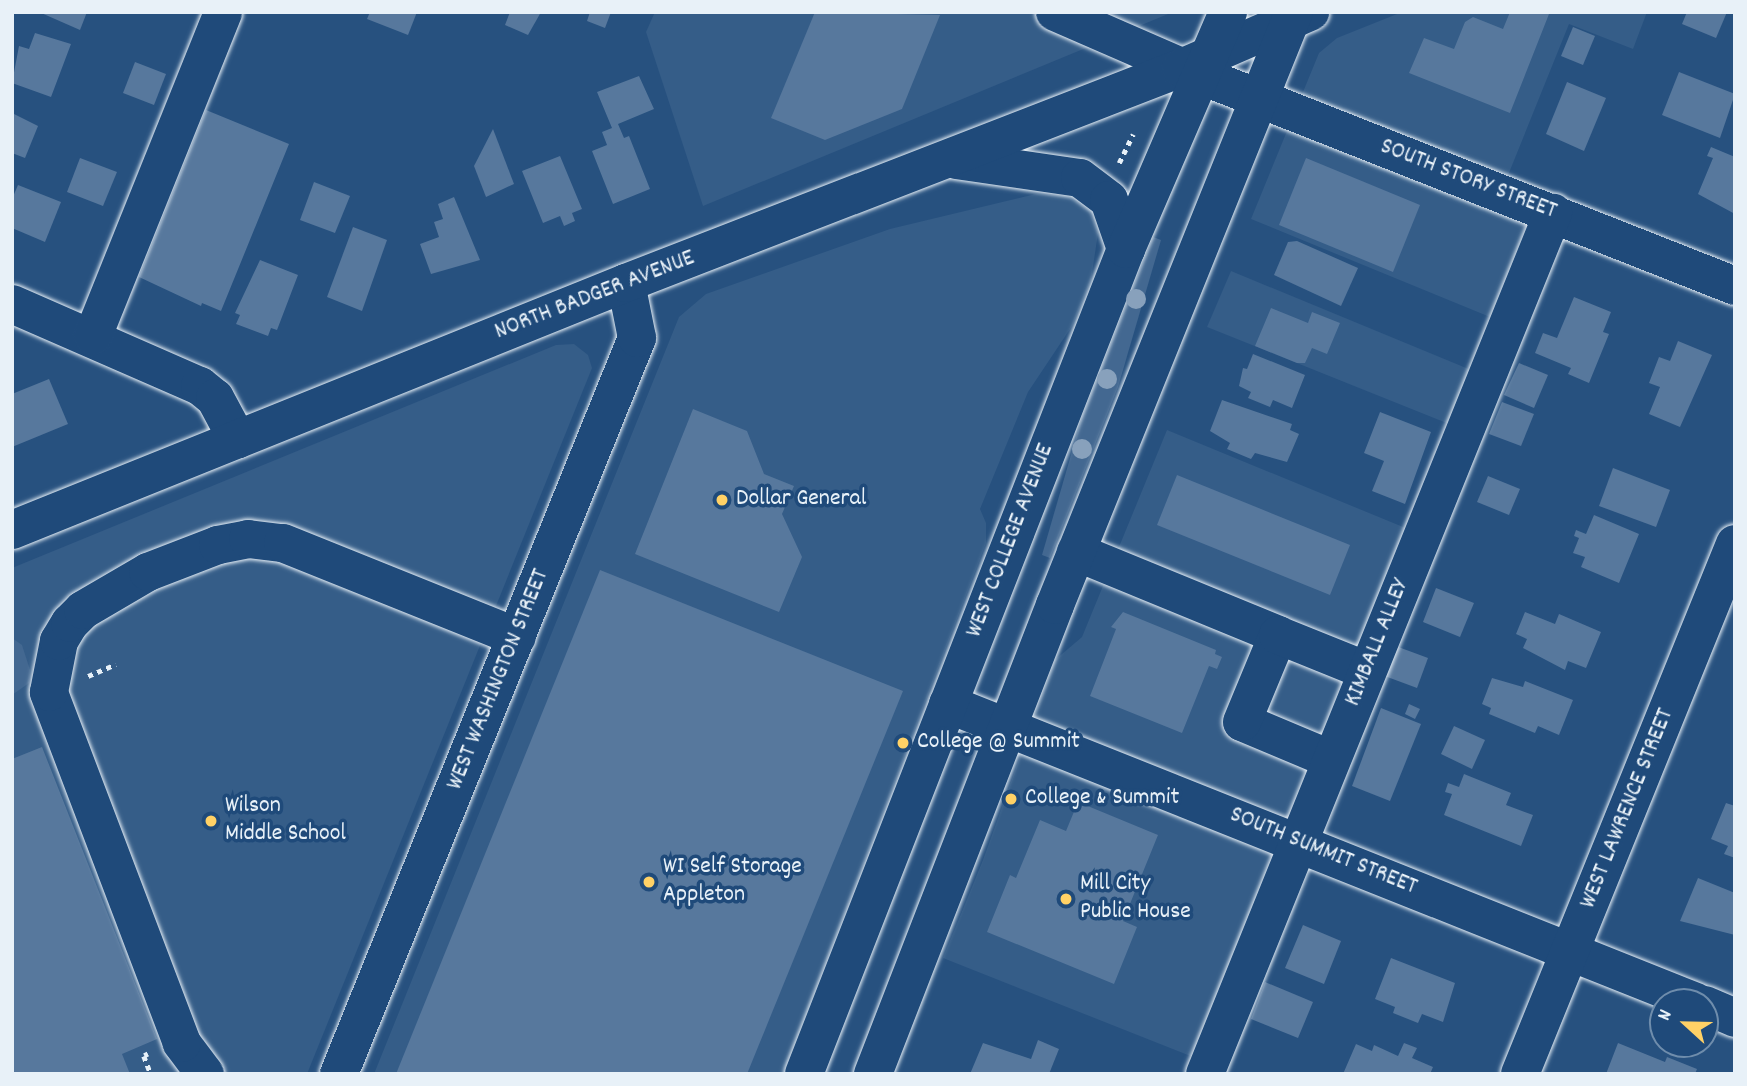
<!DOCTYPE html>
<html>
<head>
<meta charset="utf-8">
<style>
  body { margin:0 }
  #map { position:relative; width:1747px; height:1086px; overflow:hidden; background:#27517f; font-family:Dekko,sans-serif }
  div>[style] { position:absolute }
  .built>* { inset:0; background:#355d88 }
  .green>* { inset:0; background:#436891 }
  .building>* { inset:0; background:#57789d }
  .path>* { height:4.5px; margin-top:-2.25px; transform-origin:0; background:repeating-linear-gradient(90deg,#e8f1f8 0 5px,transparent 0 10px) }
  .roads { filter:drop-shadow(0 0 2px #e8f1f8) drop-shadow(0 0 2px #e8f1f8) }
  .minor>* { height:38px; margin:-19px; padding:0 19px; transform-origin:19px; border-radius:19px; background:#1f4a7a }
  .major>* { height:38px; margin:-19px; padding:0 19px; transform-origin:19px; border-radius:19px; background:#1f4a7a }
  .trees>* { width:20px; height:20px; margin:-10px; border-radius:50%; background:#88a1bc }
  .dots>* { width:19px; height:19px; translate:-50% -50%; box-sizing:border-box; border:4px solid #1f4a7a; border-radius:50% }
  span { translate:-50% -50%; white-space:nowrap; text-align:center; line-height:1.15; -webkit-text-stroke:7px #1f4a7a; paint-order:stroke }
  .street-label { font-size:24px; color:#e8f1f8 }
  .poi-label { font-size:24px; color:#e8f1f8 }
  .left { translate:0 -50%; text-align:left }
  .frame { position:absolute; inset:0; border:14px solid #e8f1f8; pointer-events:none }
  .north { position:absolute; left:1649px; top:988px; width:70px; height:70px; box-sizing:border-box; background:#1f4a7a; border:2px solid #6f8dac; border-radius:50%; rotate:292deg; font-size:19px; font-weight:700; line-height:28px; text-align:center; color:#e8f1f8 }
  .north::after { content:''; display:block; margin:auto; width:24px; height:32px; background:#ffd166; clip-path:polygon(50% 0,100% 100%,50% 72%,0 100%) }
</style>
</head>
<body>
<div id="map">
  <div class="built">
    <div style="clip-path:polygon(655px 12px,1173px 12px,703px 206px,646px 32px)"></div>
    <div style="clip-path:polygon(1402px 12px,1647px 12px,1633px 49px,1569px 24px,1494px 210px,1527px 224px,1490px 317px,1251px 219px,1319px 53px,1337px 38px)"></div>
    <div style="clip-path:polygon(1036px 194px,1067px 196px,1089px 210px,1098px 233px,1091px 280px,1072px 326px,1028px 392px,980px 509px,986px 523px,986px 543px,783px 1074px,374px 1074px,679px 317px,706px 294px,890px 229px)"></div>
    <div style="clip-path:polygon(1231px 271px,1471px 370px,1449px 424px,1207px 327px)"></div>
    <div style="clip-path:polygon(574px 344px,588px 355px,592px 368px,307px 1074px,12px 1074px,12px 568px,556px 345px)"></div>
    <div style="clip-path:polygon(1167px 430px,1408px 529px,1198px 1059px,943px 958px,983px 860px,1055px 660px,1082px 637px)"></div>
  </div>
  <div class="green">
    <div style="clip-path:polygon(1153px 237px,1161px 240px,1118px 387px,1050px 558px,1042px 555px,1082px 417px)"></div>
    <div style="clip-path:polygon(12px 638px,22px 645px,30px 670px,29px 683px,12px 695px)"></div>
  </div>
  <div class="building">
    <div style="clip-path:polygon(39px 12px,87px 12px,80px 30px)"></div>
    <div style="clip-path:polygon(370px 12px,417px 12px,408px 35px,367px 19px)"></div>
    <div style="clip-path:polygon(510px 12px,541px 12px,528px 35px,505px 25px)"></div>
    <div style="clip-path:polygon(590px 12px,611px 12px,605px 28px,587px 21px)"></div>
    <div style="clip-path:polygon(815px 12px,940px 15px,902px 109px,825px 140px,771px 118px)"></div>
    <div style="clip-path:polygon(1510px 12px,1549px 14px,1510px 113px,1409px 73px,1424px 38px,1454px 49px,1465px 22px,1473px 17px,1503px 29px)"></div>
    <div style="clip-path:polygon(1687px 12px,1727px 12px,1716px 38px,1682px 24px)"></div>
    <div style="clip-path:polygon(1573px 27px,1595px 36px,1583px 65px,1561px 56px)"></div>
    <div style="clip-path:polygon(35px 33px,71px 44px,51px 97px,12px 83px,19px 46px,29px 49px)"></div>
    <div style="clip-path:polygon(135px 62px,166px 74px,154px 105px,123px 93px)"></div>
    <div style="clip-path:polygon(1679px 72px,1735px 94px,1720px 138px,1662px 115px)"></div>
    <div style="clip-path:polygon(639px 76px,654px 109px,618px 124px,624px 138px,629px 136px,650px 189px,613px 204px,592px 151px,607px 145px,602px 132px,612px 128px,597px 92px)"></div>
    <div style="clip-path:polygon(1567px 82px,1606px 98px,1584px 151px,1546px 134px)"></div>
    <div style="clip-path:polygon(206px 110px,289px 144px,221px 311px,202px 303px,201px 306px,139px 277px)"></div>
    <div style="clip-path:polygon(12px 113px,38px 126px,25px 158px,12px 153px)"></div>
    <div style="clip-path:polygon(493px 129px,514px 184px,486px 197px,474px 166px)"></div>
    <div style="clip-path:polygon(1711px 147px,1735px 157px,1735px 214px,1698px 194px,1713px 158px,1707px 156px)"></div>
    <div style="clip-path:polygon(560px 156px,582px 209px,572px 213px,575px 221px,564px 226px,560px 216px,543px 223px,522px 171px)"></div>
    <div style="clip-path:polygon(80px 158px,117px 172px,103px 206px,67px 192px)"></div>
    <div style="clip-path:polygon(1306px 158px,1420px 205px,1393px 272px,1279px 225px)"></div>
    <div style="clip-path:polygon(314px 182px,350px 196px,335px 233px,300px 220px)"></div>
    <div style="clip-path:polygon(18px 185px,61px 202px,45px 242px,12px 228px,12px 199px)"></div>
    <div style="clip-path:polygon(454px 197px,480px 260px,431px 274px,420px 244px,439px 237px,434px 222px,443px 219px,438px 204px)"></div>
    <div style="clip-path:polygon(353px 227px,387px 240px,362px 311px,327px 297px)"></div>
    <div style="clip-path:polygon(1297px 241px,1358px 268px,1341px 306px,1274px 275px,1288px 242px)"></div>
    <div style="clip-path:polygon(260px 260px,298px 275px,277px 330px,271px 328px,268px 336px,236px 324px,240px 315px,235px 313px)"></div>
    <div style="clip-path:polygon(1574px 297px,1611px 312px,1603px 332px,1609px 334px,1589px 383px,1568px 374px,1571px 368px,1535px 353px,1543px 333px,1557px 338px)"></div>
    <div style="clip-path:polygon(1271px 308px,1308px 323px,1312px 312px,1340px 323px,1327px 354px,1312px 348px,1305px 363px,1297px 363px,1255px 346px)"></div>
    <div style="clip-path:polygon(1678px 341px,1712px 355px,1680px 427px,1649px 414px,1660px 387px,1649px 383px,1659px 357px,1670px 361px)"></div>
    <div style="clip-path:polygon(1253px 354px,1305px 375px,1292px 408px,1273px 400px,1270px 407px,1248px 398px,1251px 392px,1239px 386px,1243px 368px,1247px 369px)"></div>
    <div style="clip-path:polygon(1519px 363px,1548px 375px,1534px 408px,1504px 395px)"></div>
    <div style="clip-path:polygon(49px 379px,68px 424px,12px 447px,12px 394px)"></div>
    <div style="clip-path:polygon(1222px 400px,1292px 424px,1290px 430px,1299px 434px,1287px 462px,1255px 453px,1251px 459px,1227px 449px,1230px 443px,1210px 431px)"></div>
    <div style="clip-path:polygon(1502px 402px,1534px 414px,1521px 446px,1489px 434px)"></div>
    <div style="clip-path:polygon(693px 409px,747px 431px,764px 474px,794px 486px,782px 514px,802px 557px,779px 612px,635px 554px)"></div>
    <div style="clip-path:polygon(1380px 412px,1431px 432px,1405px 504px,1372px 491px,1384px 461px,1364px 453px)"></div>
    <div style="clip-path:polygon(1613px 468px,1670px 490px,1656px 527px,1599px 506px)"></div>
    <div style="clip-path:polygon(1177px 475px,1350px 545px,1330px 595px,1157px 525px)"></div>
    <div style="clip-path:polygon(1488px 476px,1520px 489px,1509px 515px,1477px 502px)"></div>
    <div style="clip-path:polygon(1594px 515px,1639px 534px,1619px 583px,1581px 567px,1585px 557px,1573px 553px,1579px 538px,1574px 536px,1576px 530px,1586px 534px)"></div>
    <div style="clip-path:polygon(600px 570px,903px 691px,747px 1074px,396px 1074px)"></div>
    <div style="clip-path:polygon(1436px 588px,1474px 603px,1460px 637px,1423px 622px)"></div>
    <div style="clip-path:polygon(1123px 612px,1216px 650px,1215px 654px,1222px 657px,1217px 669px,1209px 666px,1182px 733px,1090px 696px,1116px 629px,1111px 627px)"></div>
    <div style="clip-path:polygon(1525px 612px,1555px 624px,1559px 614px,1601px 632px,1586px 668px,1568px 661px,1565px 670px,1523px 648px,1527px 639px,1516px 634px)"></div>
    <div style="clip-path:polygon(1393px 645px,1428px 658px,1417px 688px,1382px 675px)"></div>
    <div style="clip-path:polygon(1492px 678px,1523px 687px,1525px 681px,1573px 700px,1559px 735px,1538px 726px,1535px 733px,1489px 714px,1491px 708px,1482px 704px)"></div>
    <div style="clip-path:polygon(1409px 704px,1420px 709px,1415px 719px,1405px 714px)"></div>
    <div style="clip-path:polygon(1381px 708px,1421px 724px,1390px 801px,1352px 786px)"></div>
    <div style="clip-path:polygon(1454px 726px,1485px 740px,1472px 769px,1441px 754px)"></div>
    <div style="clip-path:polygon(42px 747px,157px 1039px,122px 1054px,130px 1074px,12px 1074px,12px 759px)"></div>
    <div style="clip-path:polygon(1464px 774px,1511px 793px,1506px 805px,1533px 815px,1521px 846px,1444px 815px,1452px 794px,1445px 792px,1448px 783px,1459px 787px)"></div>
    <div style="clip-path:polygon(1078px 802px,1158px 835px,1123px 921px,1137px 927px,1114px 984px,987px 932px,1010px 875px,1016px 878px,1040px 820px,1066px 831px)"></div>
    <div style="clip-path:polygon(1726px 803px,1735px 806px,1735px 858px,1724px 854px,1728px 846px,1711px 839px)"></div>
    <div style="clip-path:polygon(1698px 878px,1735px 893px,1735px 935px,1680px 921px)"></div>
    <div style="clip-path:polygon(1303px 925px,1341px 941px,1324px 984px,1285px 968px)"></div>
    <div style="clip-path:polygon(1391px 958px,1455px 983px,1443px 1022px,1422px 1014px,1418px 1023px,1393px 1013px,1395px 1007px,1375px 999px)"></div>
    <div style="clip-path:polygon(1265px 982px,1313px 1002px,1298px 1038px,1251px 1019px)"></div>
    <div style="clip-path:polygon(1038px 1040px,1059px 1049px,1049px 1074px,970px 1074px,983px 1043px,1031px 1059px)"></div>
    <div style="clip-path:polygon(1404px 1043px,1417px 1048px,1412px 1058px,1433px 1067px,1430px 1074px,1343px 1074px,1356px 1044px,1372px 1051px,1374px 1045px,1398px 1056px)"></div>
    <div style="clip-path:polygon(1618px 1043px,1665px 1062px,1667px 1057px,1697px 1069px,1695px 1074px,1606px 1074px)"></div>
  </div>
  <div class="path">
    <div style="left:1119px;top:163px;width:32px;rotate:-64deg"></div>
    <div style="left:88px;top:676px;width:30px;rotate:-23deg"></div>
    <div style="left:148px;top:1054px;width:4px;rotate:153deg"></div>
    <div style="left:144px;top:1056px;width:19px;rotate:69deg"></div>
  </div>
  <div class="roads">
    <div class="minor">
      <div style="left:1055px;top:12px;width:160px;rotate:23.5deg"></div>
      <div style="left:1202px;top:76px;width:573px;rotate:21.5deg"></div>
      <div style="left:12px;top:304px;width:205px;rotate:23.6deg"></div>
      <div style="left:200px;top:386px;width:19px;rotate:39deg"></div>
      <div style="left:215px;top:398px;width:47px;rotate:61.8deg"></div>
      <div style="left:93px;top:336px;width:349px;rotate:-68.1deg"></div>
      <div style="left:1076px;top:552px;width:218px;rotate:22.3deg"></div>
      <div style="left:948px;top:704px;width:805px;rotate:21.72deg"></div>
      <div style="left:1330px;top:759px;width:95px;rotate:-157.2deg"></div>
      <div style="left:1242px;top:722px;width:94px;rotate:-67.5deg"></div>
      <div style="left:1278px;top:635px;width:96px;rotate:22deg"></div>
      <div style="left:1705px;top:1005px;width:33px;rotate:23deg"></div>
      <div style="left:205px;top:1074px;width:39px;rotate:-127deg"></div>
      <div style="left:182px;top:1043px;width:375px;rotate:-110.8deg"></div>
      <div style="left:49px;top:692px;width:52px;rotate:-78.9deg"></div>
      <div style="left:59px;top:641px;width:21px;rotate:-59deg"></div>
      <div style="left:70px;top:623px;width:18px;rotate:-45deg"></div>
      <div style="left:83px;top:610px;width:75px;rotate:-30.3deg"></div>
      <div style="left:148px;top:572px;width:75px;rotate:-21.1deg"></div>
      <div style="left:218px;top:545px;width:31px;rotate:-11deg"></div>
      <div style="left:248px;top:539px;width:35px;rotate:7deg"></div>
      <div style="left:283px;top:543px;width:252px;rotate:21.9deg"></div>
      <div style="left:339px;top:1074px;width:794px;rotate:-67.96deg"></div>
      <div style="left:637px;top:338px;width:56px;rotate:-101.3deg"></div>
      <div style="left:1205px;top:1074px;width:929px;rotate:-67.99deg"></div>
      <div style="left:1520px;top:1074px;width:572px;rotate:-67.92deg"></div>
    </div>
    <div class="major">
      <div style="left:956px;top:160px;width:125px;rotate:8.3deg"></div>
      <div style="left:1080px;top:178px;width:36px;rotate:37deg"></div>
      <div style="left:1109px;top:200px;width:52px;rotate:70.9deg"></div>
      <div style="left:12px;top:530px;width:662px;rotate:-21.91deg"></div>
      <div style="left:626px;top:283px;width:595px;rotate:-21.18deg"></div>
      <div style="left:1181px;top:68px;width:141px;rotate:-23.5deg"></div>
      <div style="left:804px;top:1074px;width:886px;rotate:-68.68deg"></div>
      <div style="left:1126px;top:249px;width:258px;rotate:-66.7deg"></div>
      <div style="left:873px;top:1074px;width:503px;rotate:-68.79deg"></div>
      <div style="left:1055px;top:605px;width:639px;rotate:-68.05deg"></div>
    </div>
  </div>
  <div class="trees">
    <div style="left:1136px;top:299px"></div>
    <div style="left:1107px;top:379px"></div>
    <div style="left:1082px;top:449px"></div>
  </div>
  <div class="dots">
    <div style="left:722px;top:500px;background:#ffd166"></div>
    <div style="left:903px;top:743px;background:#ffd166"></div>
    <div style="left:1011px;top:799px;background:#ffd166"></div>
    <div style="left:211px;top:821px;background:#ffd166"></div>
    <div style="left:649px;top:882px;background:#ffd166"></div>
    <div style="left:1066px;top:899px;background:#ffd166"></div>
  </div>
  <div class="street-label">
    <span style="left:1468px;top:180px;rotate:21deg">SOUTH STORY STREET</span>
    <span style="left:595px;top:296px;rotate:-21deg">NORTH BADGER AVENUE</span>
    <span style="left:1011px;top:541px;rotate:-69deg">WEST COLLEGE AVENUE</span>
    <span style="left:1378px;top:643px;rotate:-68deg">KIMBALL ALLEY</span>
    <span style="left:499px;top:680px;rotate:-68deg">WEST WASHINGTON STREET</span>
    <span style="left:1628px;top:809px;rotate:-68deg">WEST LAWRENCE STREET</span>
    <span style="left:1323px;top:852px;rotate:22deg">SOUTH SUMMIT STREET</span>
  </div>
  <div class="poi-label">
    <span class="left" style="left:736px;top:500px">Dollar General</span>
    <span class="left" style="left:917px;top:743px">College @ Summit</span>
    <span class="left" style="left:1025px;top:799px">College &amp; Summit</span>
    <span class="left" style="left:225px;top:821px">Wilson<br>Middle School</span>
    <span class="left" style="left:663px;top:882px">WI Self Storage<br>Appleton</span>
    <span class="left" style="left:1080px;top:899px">Mill City<br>Public House</span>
  </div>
  <div class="frame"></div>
  <div class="north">N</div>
</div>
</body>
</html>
